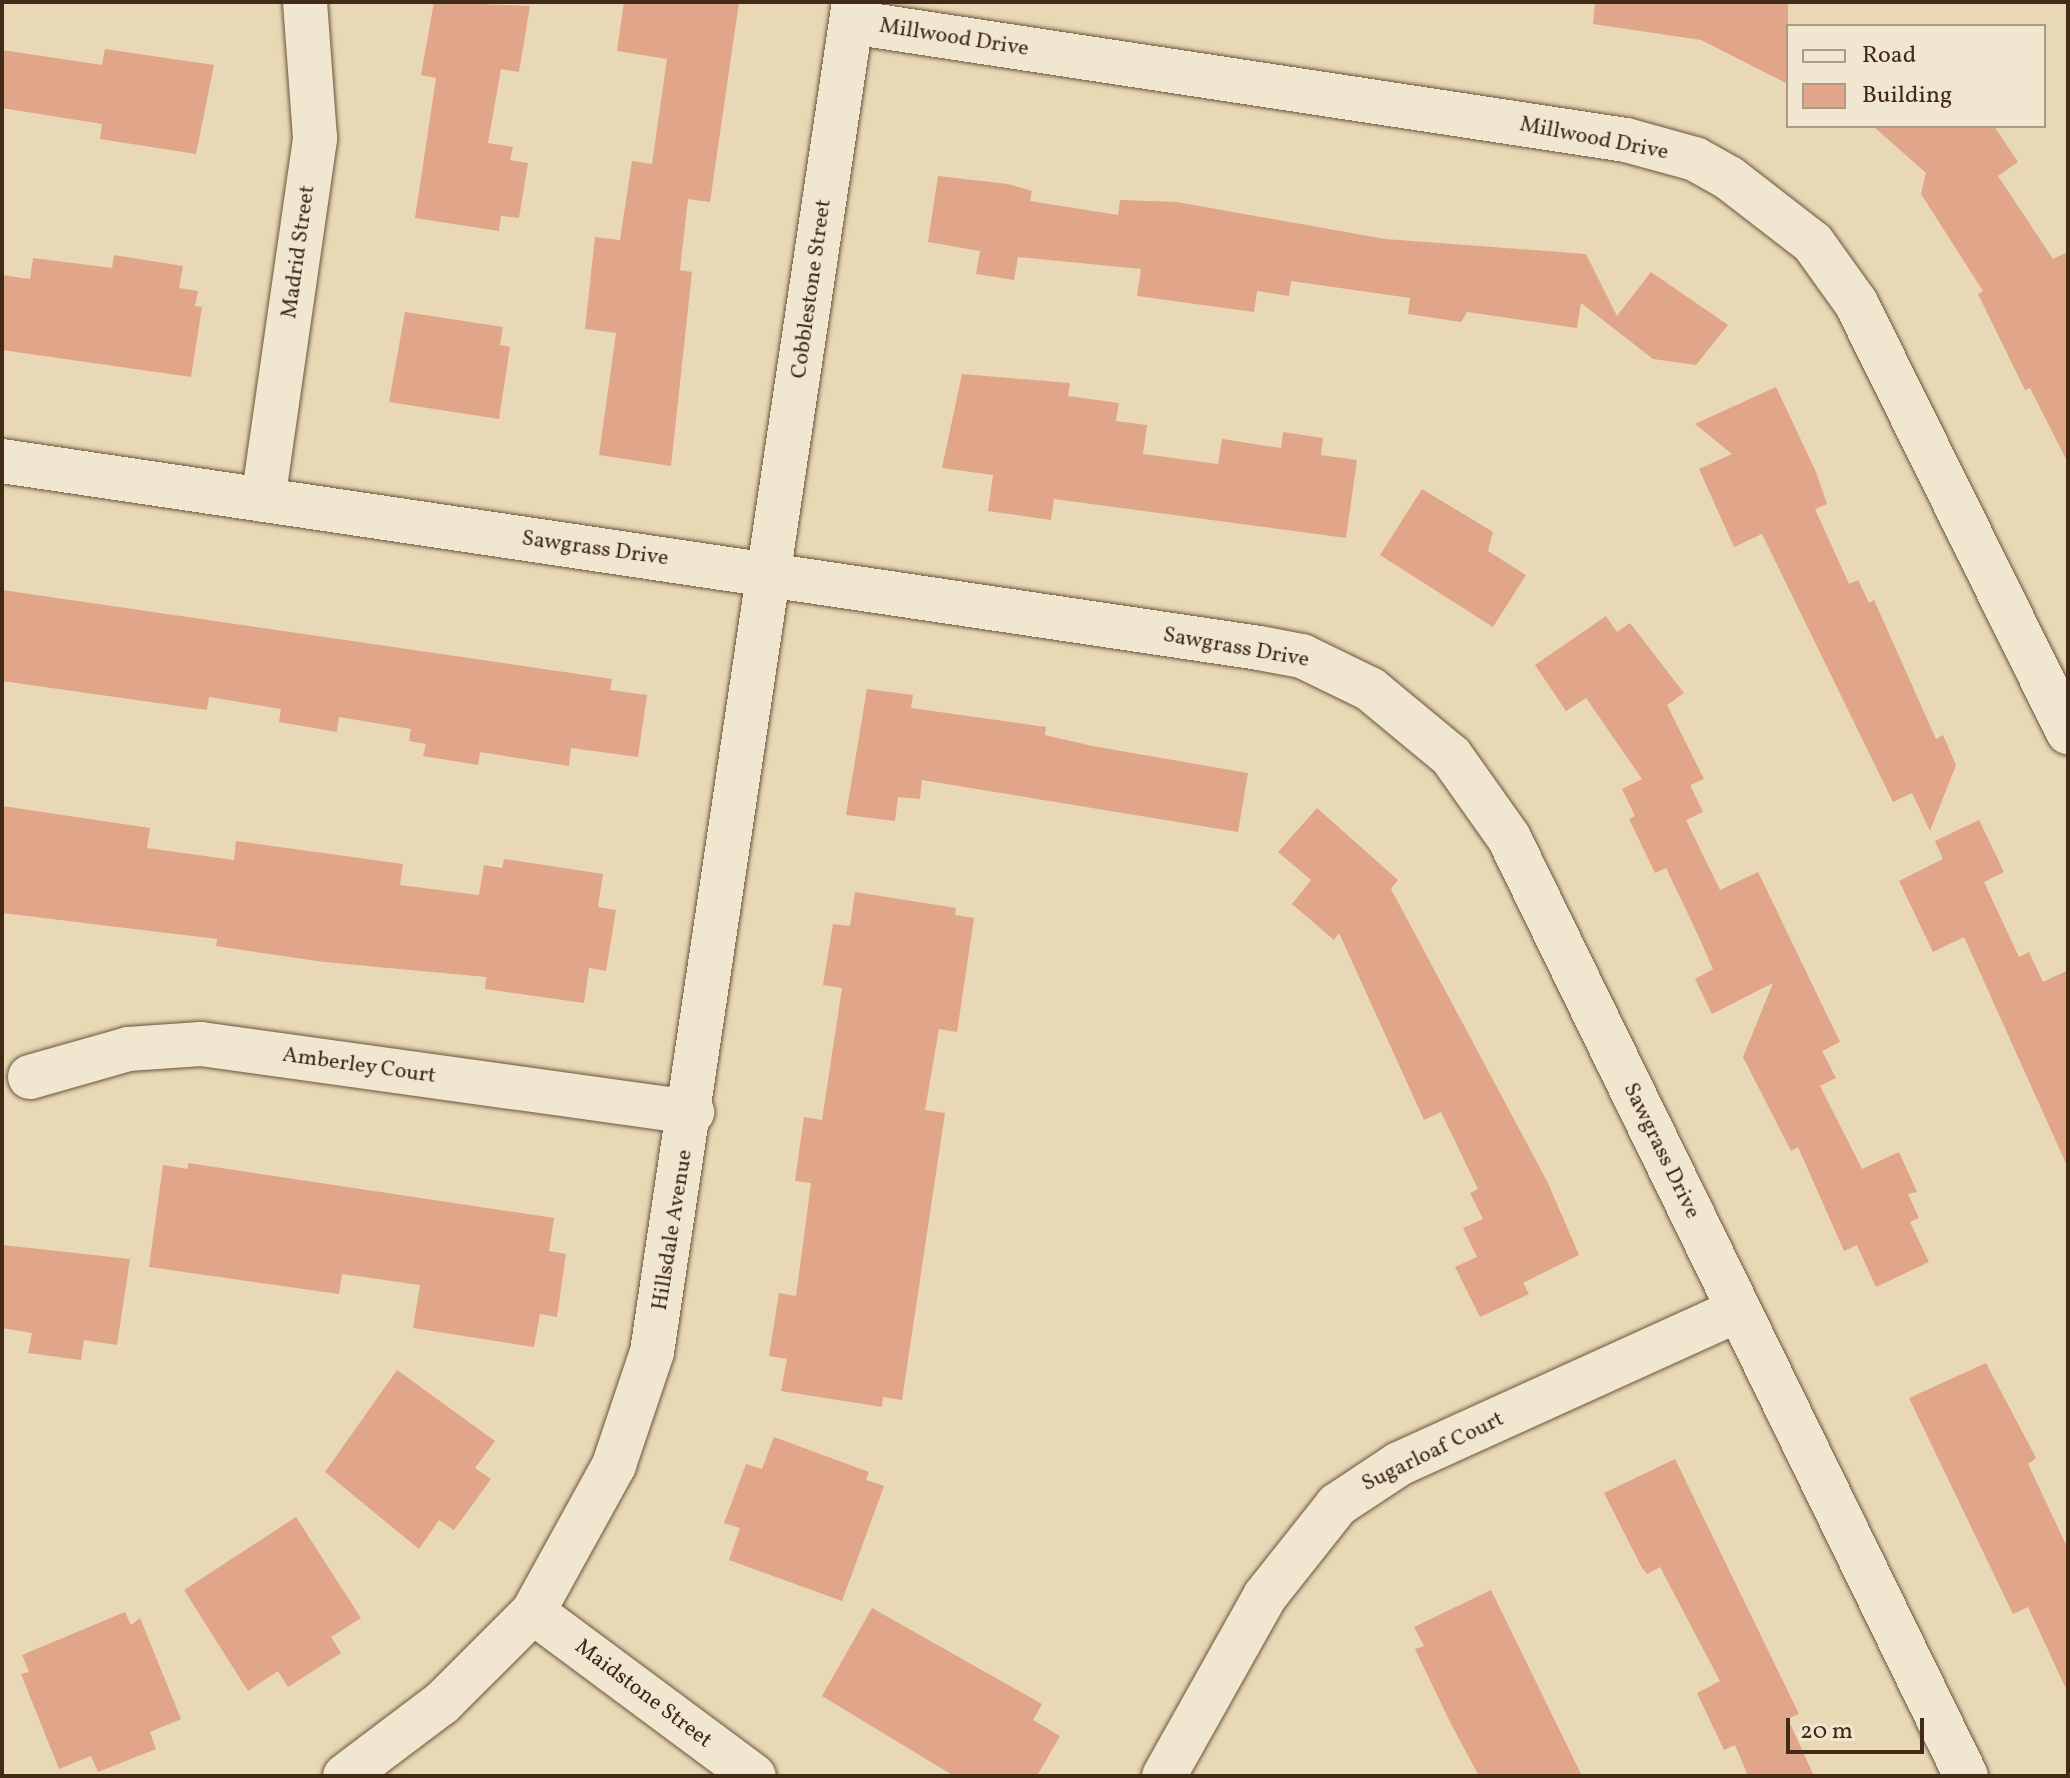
<!DOCTYPE html>
<html>
<head>
<meta charset="utf-8">
<style>
  body { margin:0 }
  #map { position:relative; width:2070px; height:1778px; overflow:hidden; background:#e9d8b5; font-family:Vollkorn,serif }
  div>[style] { position:absolute }
  .building>* { inset:0; background:#e1a58a }
  .roads { filter:drop-shadow(0 0 2px #6b563e) drop-shadow(0 0 2px #6b563e) }
  .minor>* { height:44px; margin:-22px; padding:0 22px; transform-origin:22px; border-radius:22px; background:#f1e6cf }
  span { translate:-50% -50%; white-space:nowrap; text-align:center; line-height:1.15; -webkit-text-stroke:8px #f1e6cf; paint-order:stroke }
  .street-label { font-size:22px; color:#412b16 }
  .frame { position:absolute; inset:0; border:4px solid #412b16; pointer-events:none }
  .legend { position:absolute; left:1786px; top:24px; width:260px; height:104px; box-sizing:border-box; background:#f1e6cf; border:2px solid #ab9b85; margin:0; padding:10px 14px; list-style:none; font-size:24px; color:#412b16 }
  .legend li { display:flex; align-items:center; gap:16px; height:40px }
  .legend b { width:40px; border:2px solid #ab9b85 }
  .scale { position:absolute; left:1786px; top:1718px; width:138px; height:36px; box-sizing:border-box; border:4px solid #412b16; border-top:0; padding-left:10px; font-size:24px; line-height:28px; white-space:nowrap; color:#412b16; -webkit-text-stroke:6px #f1e6cf; paint-order:stroke }
</style>
</head>
<body>
<div id="map">
  <div class="building">
    <div style="clip-path:polygon(434px 2px,530px 6px,519px 72px,501px 69px,488px 143px,513px 147px,510px 160px,528px 163px,519px 218px,501px 216px,499px 231px,415px 218px,436px 78px,421px 75px)"></div>
    <div style="clip-path:polygon(624px 2px,739px 2px,710px 202px,688px 199px,680px 270px,692px 272px,671px 466px,599px 455px,616px 333px,585px 329px,595px 237px,620px 240px,632px 161px,652px 164px,667px 59px,617px 51px)"></div>
    <div style="clip-path:polygon(1595px 2px,1788px 2px,1788px 84px,1701px 40px,1593px 24px)"></div>
    <div style="clip-path:polygon(105px 49px,214px 65px,196px 154px,100px 139px,102px 124px,2px 108px,2px 50px,102px 65px)"></div>
    <div style="clip-path:polygon(1873px 126px,1994px 126px,2018px 162px,1998px 176px,2053px 259px,2068px 252px,2068px 463px,2030px 388px,2025px 390px,1978px 294px,1983px 291px,1921px 194px,1926px 173px)"></div>
    <div style="clip-path:polygon(938px 176px,1008px 184px,1032px 191px,1030px 201px,1118px 215px,1120px 200px,1177px 202px,1385px 239px,1586px 254px,1617px 316px,1651px 272px,1728px 325px,1696px 365px,1653px 359px,1581px 303px,1577px 328px,1467px 312px,1461px 322px,1408px 314px,1410px 298px,1291px 281px,1289px 296px,1257px 291px,1254px 312px,1137px 296px,1141px 269px,1018px 257px,1014px 280px,976px 274px,980px 251px,928px 242px)"></div>
    <div style="clip-path:polygon(114px 255px,183px 266px,179px 288px,198px 291px,195px 306px,202px 307px,191px 377px,2px 350px,2px 275px,30px 279px,33px 258px,112px 268px)"></div>
    <div style="clip-path:polygon(405px 312px,503px 327px,500px 345px,510px 347px,499px 419px,389px 402px)"></div>
    <div style="clip-path:polygon(962px 374px,1070px 383px,1068px 396px,1119px 403px,1116px 421px,1147px 425px,1143px 454px,1218px 464px,1222px 439px,1281px 448px,1283px 432px,1323px 438px,1321px 455px,1357px 460px,1346px 538px,1054px 499px,1051px 520px,988px 511px,993px 475px,942px 468px)"></div>
    <div style="clip-path:polygon(1776px 387px,1816px 472px,1827px 504px,1815px 509px,1849px 584px,1858px 580px,1869px 603px,1874px 600px,1936px 739px,1943px 735px,1956px 765px,1930px 831px,1912px 793px,1893px 802px,1762px 534px,1734px 547px,1699px 469px,1732px 454px,1695px 424px)"></div>
    <div style="clip-path:polygon(1422px 489px,1493px 532px,1488px 551px,1526px 575px,1493px 627px,1380px 555px)"></div>
    <div style="clip-path:polygon(2px 590px,612px 679px,610px 690px,647px 695px,638px 757px,571px 748px,569px 766px,480px 752px,478px 765px,423px 756px,426px 744px,409px 741px,411px 729px,339px 717px,337px 732px,279px 722px,281px 709px,209px 697px,207px 710px,2px 681px)"></div>
    <div style="clip-path:polygon(1606px 616px,1617px 632px,1630px 623px,1684px 693px,1667px 705px,1704px 779px,1690px 785px,1703px 812px,1686px 820px,1720px 890px,1758px 872px,1840px 1042px,1822px 1051px,1836px 1078px,1820px 1086px,1862px 1169px,1899px 1152px,1917px 1192px,1908px 1194px,1919px 1218px,1910px 1222px,1929px 1262px,1876px 1287px,1857px 1245px,1844px 1251px,1798px 1147px,1791px 1151px,1743px 1057px,1773px 983px,1712px 1014px,1695px 979px,1713px 969px,1698px 935px,1666px 868px,1655px 873px,1629px 819px,1635px 816px,1622px 789px,1642px 779px,1586px 698px,1566px 711px,1535px 665px)"></div>
    <div style="clip-path:polygon(867px 689px,913px 695px,911px 708px,1046px 727px,1045px 735px,1092px 746px,1248px 773px,1238px 832px,922px 780px,920px 799px,898px 797px,895px 821px,846px 815px)"></div>
    <div style="clip-path:polygon(2px 806px,150px 828px,147px 848px,234px 860px,236px 841px,403px 864px,400px 885px,479px 895px,484px 865px,502px 868px,504px 859px,603px 874px,598px 907px,616px 910px,606px 971px,589px 968px,584px 1003px,485px 989px,486px 977px,324px 962px,216px 946px,217px 939px,2px 913px)"></div>
    <div style="clip-path:polygon(1317px 808px,1398px 880px,1391px 889px,1547px 1181px,1579px 1255px,1523px 1283px,1529px 1294px,1480px 1317px,1455px 1267px,1477px 1257px,1463px 1228px,1483px 1219px,1470px 1193px,1478px 1189px,1441px 1112px,1424px 1120px,1339px 933px,1334px 940px,1292px 904px,1311px 880px,1278px 852px)"></div>
    <div style="clip-path:polygon(1979px 820px,2004px 872px,1984px 882px,2019px 957px,2029px 952px,2043px 982px,2068px 970px,2068px 1168px,1964px 937px,1933px 952px,1899px 881px,1943px 859px,1935px 841px)"></div>
    <div style="clip-path:polygon(855px 892px,956px 908px,955px 915px,974px 918px,957px 1032px,939px 1029px,925px 1110px,945px 1113px,902px 1400px,883px 1397px,882px 1407px,781px 1391px,787px 1359px,769px 1356px,779px 1293px,796px 1296px,811px 1183px,795px 1181px,804px 1117px,822px 1120px,842px 988px,823px 985px,833px 924px,850px 926px)"></div>
    <div style="clip-path:polygon(188px 1163px,554px 1218px,549px 1251px,566px 1254px,557px 1317px,540px 1314px,534px 1347px,413px 1328px,420px 1285px,342px 1274px,339px 1294px,149px 1267px,163px 1165px,188px 1169px)"></div>
    <div style="clip-path:polygon(2px 1245px,130px 1259px,117px 1345px,84px 1340px,81px 1360px,28px 1353px,32px 1333px,2px 1328px)"></div>
    <div style="clip-path:polygon(1986px 1363px,2036px 1458px,2028px 1464px,2068px 1549px,2068px 1693px,2028px 1607px,2013px 1614px,1909px 1398px)"></div>
    <div style="clip-path:polygon(397px 1370px,495px 1441px,475px 1468px,491px 1479px,454px 1530px,439px 1520px,419px 1549px,325px 1472px)"></div>
    <div style="clip-path:polygon(774px 1437px,869px 1472px,866px 1480px,884px 1486px,842px 1601px,729px 1560px,740px 1528px,724px 1523px,746px 1464px,762px 1469px)"></div>
    <div style="clip-path:polygon(1675px 1459px,1799px 1714px,1788px 1719px,1814px 1776px,1748px 1776px,1735px 1745px,1724px 1750px,1697px 1693px,1720px 1681px,1660px 1567px,1647px 1574px,1642px 1568px,1604px 1493px)"></div>
    <div style="clip-path:polygon(296px 1517px,361px 1618px,331px 1637px,341px 1653px,288px 1687px,278px 1671px,248px 1691px,184px 1590px)"></div>
    <div style="clip-path:polygon(1491px 1590px,1582px 1776px,1479px 1776px,1451px 1724px,1415px 1649px,1424px 1646px,1414px 1627px)"></div>
    <div style="clip-path:polygon(872px 1608px,1042px 1704px,1033px 1720px,1060px 1736px,1037px 1776px,954px 1776px,822px 1696px)"></div>
    <div style="clip-path:polygon(125px 1612px,131px 1625px,140px 1618px,181px 1719px,150px 1732px,156px 1749px,98px 1772px,91px 1756px,59px 1769px,21px 1674px,29px 1672px,22px 1655px)"></div>
  </div>
  <div class="roads">
    <div class="minor">
      <div style="left:851px;top:22px;width:784px;rotate:8.66deg"></div>
      <div style="left:1626px;top:140px;width:72px;rotate:15.4deg"></div>
      <div style="left:1695px;top:159px;width:39px;rotate:29deg"></div>
      <div style="left:1729px;top:178px;width:106px;rotate:37.7deg"></div>
      <div style="left:1813px;top:243px;width:74px;rotate:54.4deg"></div>
      <div style="left:1856px;top:303px;width:479px;rotate:63.7deg"></div>
      <div style="left:2px;top:461px;width:1271px;rotate:8.46deg"></div>
      <div style="left:1259px;top:648px;width:44px;rotate:10.5deg"></div>
      <div style="left:1302px;top:656px;width:76px;rotate:25.9deg"></div>
      <div style="left:1370px;top:689px;width:105px;rotate:39.6deg"></div>
      <div style="left:1451px;top:756px;width:100px;rotate:54.7deg"></div>
      <div style="left:1509px;top:838px;width:1043px;rotate:64.02deg"></div>
      <div style="left:263px;top:500px;width:366px;rotate:-81.8deg"></div>
      <div style="left:315px;top:138px;width:136px;rotate:-94.2deg"></div>
      <div style="left:30px;top:1077px;width:102px;rotate:-15.9deg"></div>
      <div style="left:128px;top:1049px;width:73px;rotate:-3.9deg"></div>
      <div style="left:201px;top:1044px;width:496px;rotate:7.9deg"></div>
      <div style="left:533px;top:1612px;width:275px;rotate:36.6deg"></div>
      <div style="left:345px;top:1776px;width:121px;rotate:-37deg"></div>
      <div style="left:442px;top:1703px;width:129px;rotate:-45deg"></div>
      <div style="left:533px;top:1612px;width:168px;rotate:-61.1deg"></div>
      <div style="left:614px;top:1465px;width:119px;rotate:-71.4deg"></div>
      <div style="left:652px;top:1352px;width:1365px;rotate:-81.49deg"></div>
      <div style="left:1164px;top:1776px;width:206px;rotate:-60.7deg"></div>
      <div style="left:1265px;top:1596px;width:116px;rotate:-51.6deg"></div>
      <div style="left:1337px;top:1505px;width:74px;rotate:-33.5deg"></div>
      <div style="left:1399px;top:1464px;width:373px;rotate:-24.4deg"></div>
    </div>
  </div>
  <div class="street-label">
    <span style="left:954px;top:38px;rotate:9deg">Millwood Drive</span>
    <span style="left:1594px;top:139px;rotate:11deg">Millwood Drive</span>
    <span style="left:299px;top:252px;rotate:-82deg">Madrid Street</span>
    <span style="left:812px;top:289px;rotate:-82deg">Cobblestone Street</span>
    <span style="left:595px;top:549px;rotate:8deg">Sawgrass Drive</span>
    <span style="left:1236px;top:648px;rotate:10deg">Sawgrass Drive</span>
    <span style="left:359px;top:1066px;rotate:8deg">Amberley Court</span>
    <span style="left:1661px;top:1151px;rotate:64deg">Sawgrass Drive</span>
    <span style="left:673px;top:1230px;rotate:-81deg">Hillsdale Avenue</span>
    <span style="left:1433px;top:1452px;rotate:-26deg">Sugarloaf Court</span>
    <span style="left:643px;top:1694px;rotate:37deg">Maidstone Street</span>
  </div>
  <div class="frame"></div>
  <ul class="legend">
  <li><b style="height:10px;background:#f1e6cf"></b>Road</li>
  <li><b style="height:22px;background:#e1a58a"></b>Building</li>
  </ul>
  <div class="scale">20 m</div>
</div>
</body>
</html>
